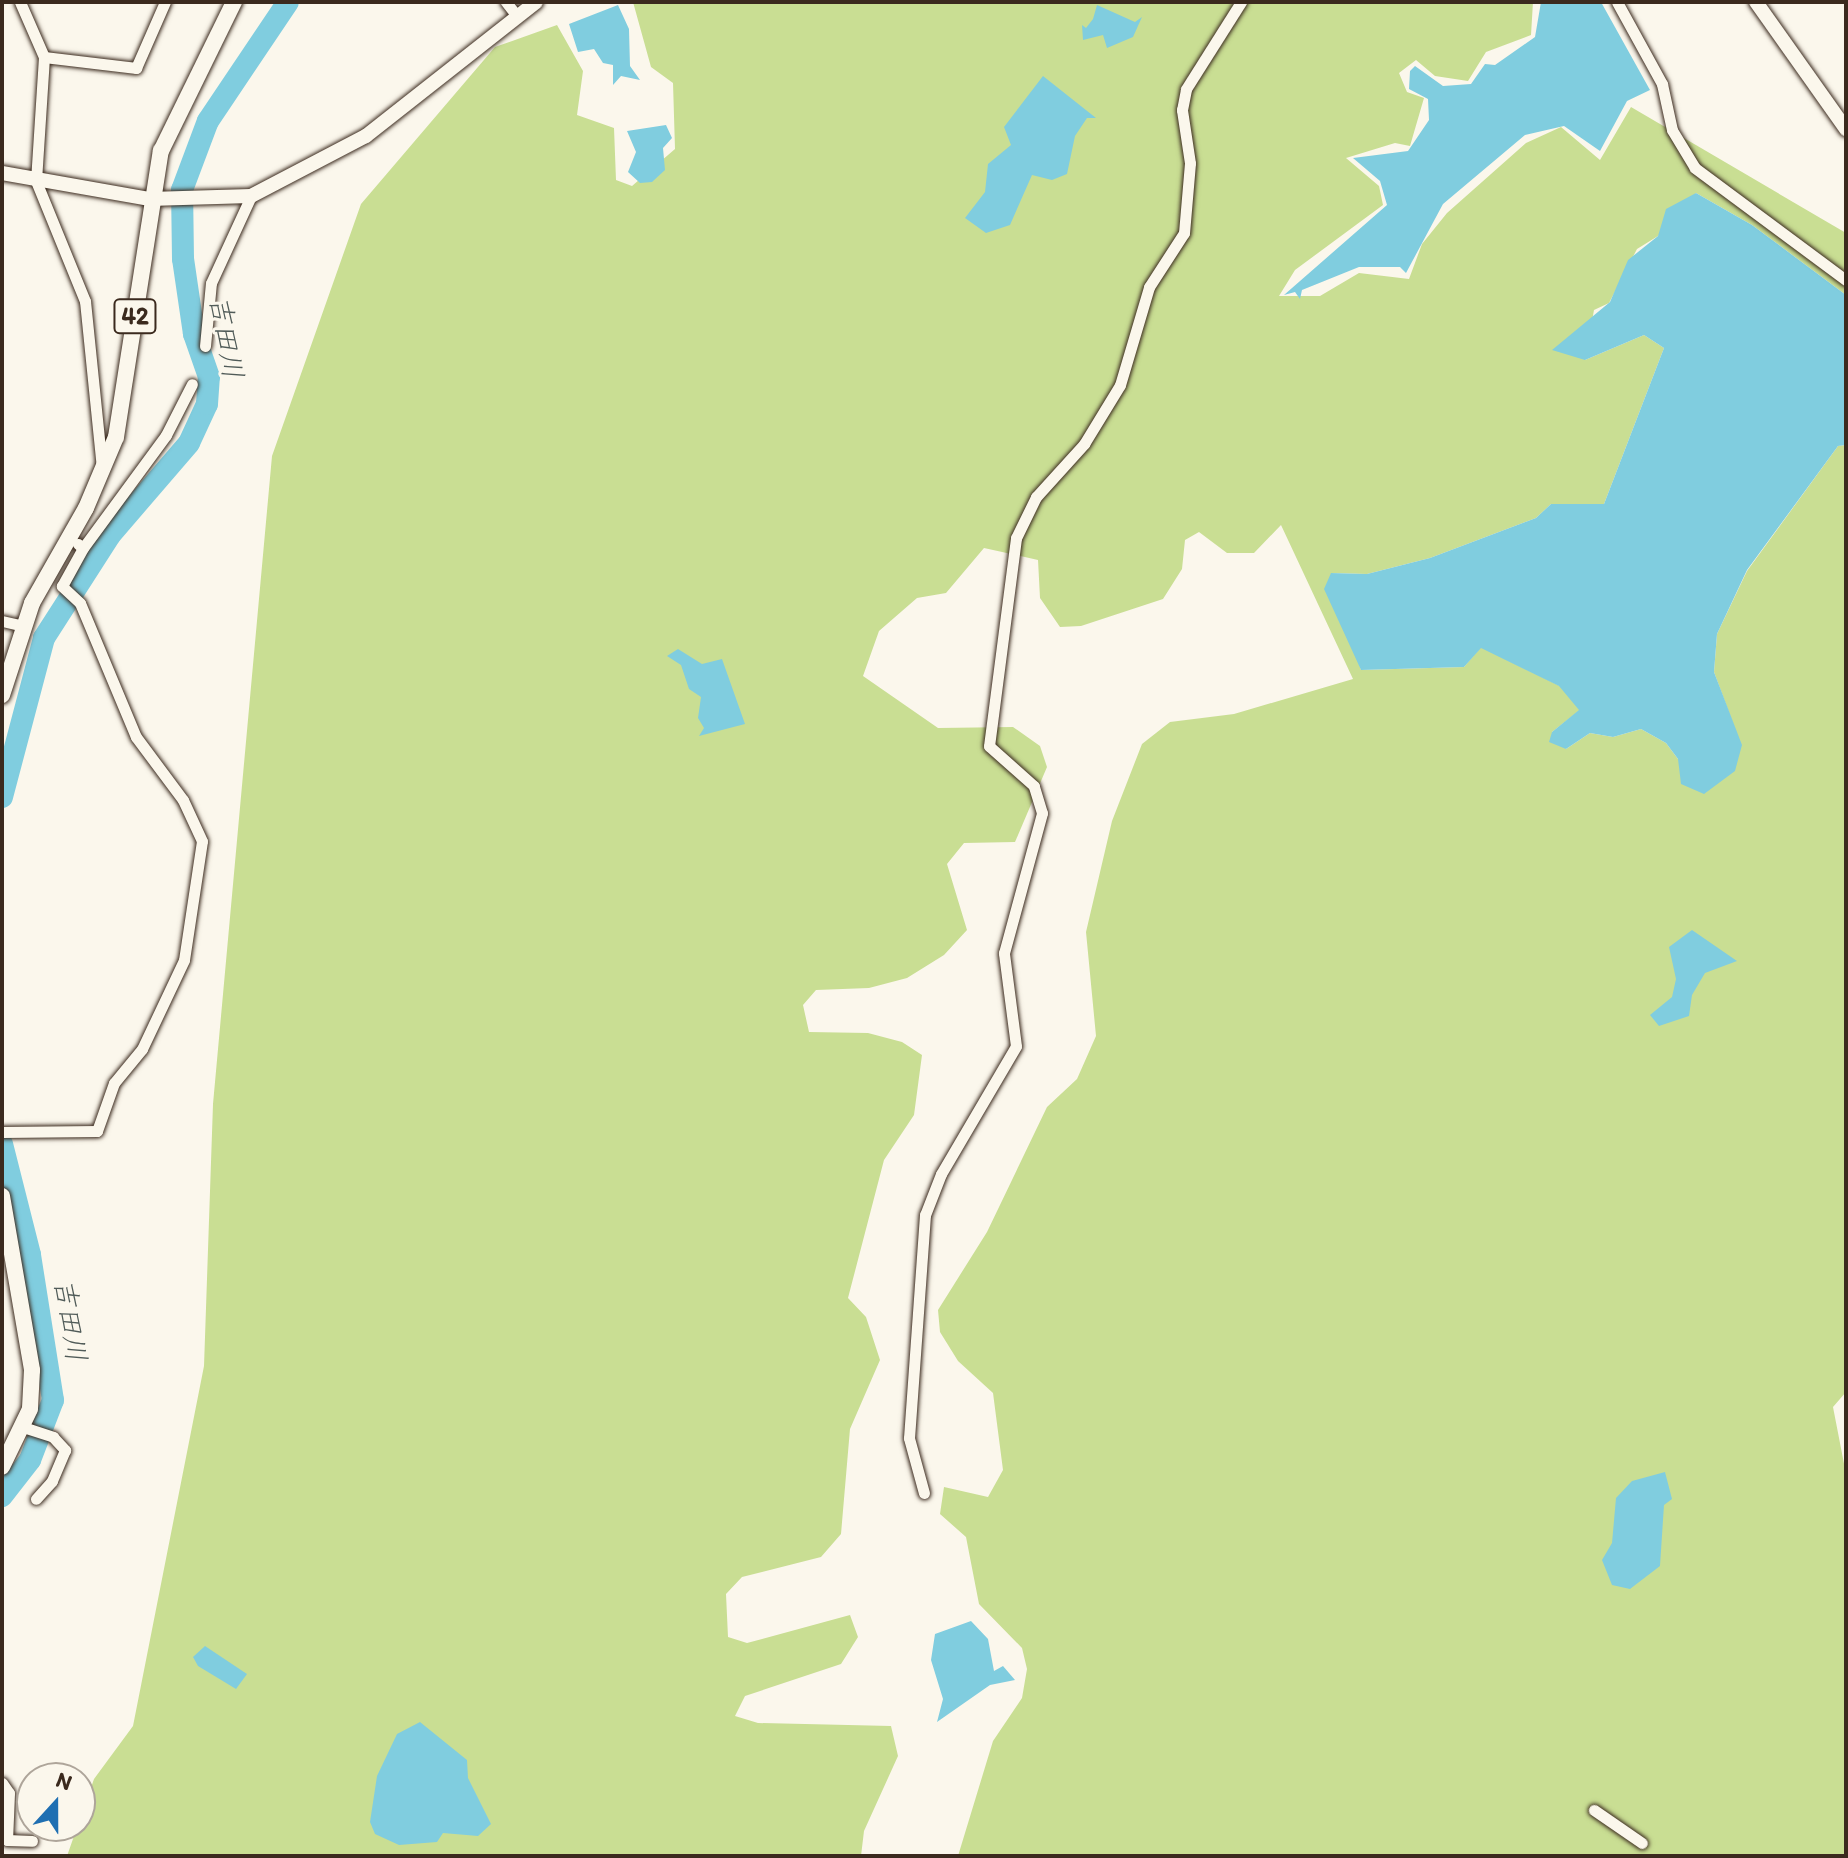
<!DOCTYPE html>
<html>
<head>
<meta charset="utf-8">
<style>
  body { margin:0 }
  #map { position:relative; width:1848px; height:1858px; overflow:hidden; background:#fbf7ec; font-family:Itim,"Klee One",sans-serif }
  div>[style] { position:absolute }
  .green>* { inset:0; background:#c9de93 }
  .water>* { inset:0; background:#80cddf }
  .river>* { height:22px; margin:-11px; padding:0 11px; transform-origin:11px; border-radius:11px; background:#80cddf }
  .roads { filter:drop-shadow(0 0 2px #3b2a1e) drop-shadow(0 0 2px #3b2a1e) }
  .minor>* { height:11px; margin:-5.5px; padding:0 5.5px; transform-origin:5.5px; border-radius:5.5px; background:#fbf7ec }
  .tertiary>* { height:14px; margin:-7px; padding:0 7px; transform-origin:7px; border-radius:7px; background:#fbf7ec }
  .primary>* { height:16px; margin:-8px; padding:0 8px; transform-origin:8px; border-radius:8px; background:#fbf7ec }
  span { translate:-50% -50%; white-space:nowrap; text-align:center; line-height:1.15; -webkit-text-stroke:6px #fbf7ec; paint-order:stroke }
  .shield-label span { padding:2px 6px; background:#fbf7ec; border:2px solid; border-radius:6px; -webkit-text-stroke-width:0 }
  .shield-label { font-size:24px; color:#3b2a1e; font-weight:700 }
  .water-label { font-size:28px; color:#505b58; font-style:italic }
  .frame { position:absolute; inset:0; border:4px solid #3b2a1e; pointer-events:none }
  .north { position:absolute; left:16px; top:1762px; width:80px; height:80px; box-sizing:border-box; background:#fbf7ec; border:2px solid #aea59a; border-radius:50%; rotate:21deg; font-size:22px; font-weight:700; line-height:32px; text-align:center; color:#3b2a1e }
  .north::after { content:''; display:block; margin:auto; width:28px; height:36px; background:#1f6fb2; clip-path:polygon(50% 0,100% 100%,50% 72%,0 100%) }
</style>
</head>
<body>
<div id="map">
  <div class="green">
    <div style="clip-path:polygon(633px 2px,1533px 2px,1531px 35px,1486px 52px,1468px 81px,1435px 76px,1416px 60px,1399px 73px,1407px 92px,1424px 98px,1410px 146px,1395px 143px,1346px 158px,1379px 186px,1383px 205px,1295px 270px,1279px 296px,1320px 296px,1359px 273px,1409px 279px,1422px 244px,1447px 213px,1526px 143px,1561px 127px,1600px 160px,1631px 107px,1846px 233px,1846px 295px,1752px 225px,1696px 193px,1658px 236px,1637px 249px,1609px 303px,1594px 310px,1585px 360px,1644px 335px,1664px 348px,1604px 504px,1551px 504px,1536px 518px,1430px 558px,1367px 574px,1331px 573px,1361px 670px,1464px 667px,1481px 647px,1560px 686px,1580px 710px,1552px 732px,1566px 749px,1590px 733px,1613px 737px,1641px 729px,1666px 743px,1678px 759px,1741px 745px,1714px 672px,1717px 634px,1747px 571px,1838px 446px,1846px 445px,1846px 1392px,1833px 1407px,1846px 1474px,1846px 1856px,958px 1856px,993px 1741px,1022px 1698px,1027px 1669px,1022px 1648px,979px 1604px,966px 1537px,940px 1514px,944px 1487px,988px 1497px,1003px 1470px,993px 1393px,958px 1361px,940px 1332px,938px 1310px,987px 1232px,1047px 1107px,1077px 1079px,1096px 1036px,1086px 932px,1112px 821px,1142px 744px,1170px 722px,1234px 714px,1353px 679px,1281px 525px,1254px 553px,1227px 553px,1199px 532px,1185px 540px,1182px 569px,1163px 599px,1081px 626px,1060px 627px,1040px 598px,1038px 560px,984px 548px,946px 593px,917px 598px,879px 631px,863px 676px,938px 728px,1013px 727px,1040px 746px,1047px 767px,1015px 842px,964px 843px,947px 864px,967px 930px,944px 955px,907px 978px,869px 988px,816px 990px,803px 1005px,809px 1032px,868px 1033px,902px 1042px,922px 1055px,914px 1115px,884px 1160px,848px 1298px,866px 1317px,880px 1360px,850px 1429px,841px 1534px,821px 1557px,742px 1577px,726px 1594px,728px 1637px,747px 1643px,850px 1615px,858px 1637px,841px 1664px,745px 1696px,735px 1716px,758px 1723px,891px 1726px,898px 1756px,864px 1831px,861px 1856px,67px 1856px,94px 1779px,133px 1726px,204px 1366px,213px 1104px,272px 456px,361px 204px,495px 47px,557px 25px,583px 71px,577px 115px,614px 128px,616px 180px,632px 186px,675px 149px,673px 83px,651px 67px)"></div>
  </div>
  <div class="water">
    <div style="clip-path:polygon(1541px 2px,1601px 2px,1650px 90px,1627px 101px,1600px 151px,1564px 126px,1525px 135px,1443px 204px,1406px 273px,1400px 267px,1359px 267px,1302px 290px,1300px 299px,1295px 292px,1284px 295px,1387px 205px,1380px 181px,1353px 158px,1408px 151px,1429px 120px,1428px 99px,1409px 89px,1410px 71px,1415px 66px,1443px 86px,1471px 84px,1485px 64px,1495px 65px,1535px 37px)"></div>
    <div style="clip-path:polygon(618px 5px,629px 29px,630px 66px,640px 80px,621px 76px,613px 85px,613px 65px,603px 63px,594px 49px,578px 52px,569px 24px)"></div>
    <div style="clip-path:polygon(1097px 5px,1135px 22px,1142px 17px,1133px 37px,1107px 48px,1103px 35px,1083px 40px,1082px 25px,1086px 28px,1093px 19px)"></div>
    <div style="clip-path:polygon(1043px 76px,1096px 118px,1087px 118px,1075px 136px,1067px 174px,1052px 180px,1032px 175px,1010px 225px,986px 233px,965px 218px,985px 192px,988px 164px,1011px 145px,1004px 127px)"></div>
    <div style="clip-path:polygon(666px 125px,672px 138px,663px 148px,665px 170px,652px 182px,640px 183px,628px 172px,636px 152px,627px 131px)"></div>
    <div style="clip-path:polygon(1696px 193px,1752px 225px,1846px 295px,1846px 445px,1838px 446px,1747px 570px,1717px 634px,1714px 672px,1742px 745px,1735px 771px,1704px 794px,1681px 784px,1678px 759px,1666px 743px,1641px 729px,1613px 737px,1590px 733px,1566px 749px,1549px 742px,1552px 732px,1579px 710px,1559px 686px,1481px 648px,1464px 667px,1361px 670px,1324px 589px,1331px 573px,1367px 574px,1430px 558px,1536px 518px,1551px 504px,1604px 504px,1664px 348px,1644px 335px,1585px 360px,1552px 350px,1610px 302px,1628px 260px,1658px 236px,1666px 209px)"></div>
    <div style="clip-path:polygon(678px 649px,702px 664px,722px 659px,745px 724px,699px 736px,704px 728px,698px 718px,701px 697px,689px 689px,681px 665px,667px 656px)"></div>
    <div style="clip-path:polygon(1692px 930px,1737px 961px,1705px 973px,1692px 995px,1689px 1016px,1659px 1026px,1650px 1015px,1672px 997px,1676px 979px,1669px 947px)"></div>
    <div style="clip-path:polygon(1665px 1472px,1672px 1499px,1664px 1505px,1660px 1566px,1630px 1589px,1612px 1585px,1602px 1560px,1612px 1543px,1616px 1498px,1632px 1481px)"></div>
    <div style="clip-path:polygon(971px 1621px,988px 1639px,994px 1671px,1003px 1666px,1015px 1680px,990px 1685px,937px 1722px,943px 1699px,931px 1660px,935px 1634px)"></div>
    <div style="clip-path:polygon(205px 1646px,247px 1674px,236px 1689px,198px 1666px,193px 1657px)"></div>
    <div style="clip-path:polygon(420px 1722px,467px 1760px,468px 1778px,491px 1824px,478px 1836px,443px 1833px,437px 1842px,399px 1845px,375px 1834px,370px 1822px,377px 1776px,397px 1734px)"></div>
  </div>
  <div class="river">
    <div style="left:2px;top:797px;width:164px;rotate:-75.2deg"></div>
    <div style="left:44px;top:638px;width:122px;rotate:-57.3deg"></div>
    <div style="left:110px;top:535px;width:121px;rotate:-49.3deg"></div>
    <div style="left:189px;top:443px;width:43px;rotate:-65.2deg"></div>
    <div style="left:207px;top:404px;width:27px;rotate:-86deg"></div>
    <div style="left:209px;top:377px;width:46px;rotate:-109.2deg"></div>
    <div style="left:194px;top:334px;width:76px;rotate:-98.3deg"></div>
    <div style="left:183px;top:259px;width:69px;rotate:-90.8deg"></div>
    <div style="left:182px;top:190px;width:74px;rotate:-69.4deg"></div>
    <div style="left:208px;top:121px;width:143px;rotate:-56.1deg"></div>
    <div style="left:2px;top:1144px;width:114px;rotate:75.8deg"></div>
    <div style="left:30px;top:1255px;width:147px;rotate:81deg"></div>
    <div style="left:53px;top:1400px;width:64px;rotate:111deg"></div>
    <div style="left:30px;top:1460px;width:46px;rotate:127.9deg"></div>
  </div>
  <div class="roads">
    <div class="minor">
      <div style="left:20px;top:2px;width:60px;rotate:66.4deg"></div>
      <div style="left:44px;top:57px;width:124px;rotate:93.7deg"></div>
      <div style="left:36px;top:181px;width:130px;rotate:67.8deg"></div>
      <div style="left:85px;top:301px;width:169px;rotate:84.2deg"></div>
      <div style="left:506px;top:2px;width:16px;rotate:52deg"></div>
      <div style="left:1617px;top:2px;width:94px;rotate:61.2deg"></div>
      <div style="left:1662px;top:84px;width:47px;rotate:77.7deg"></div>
      <div style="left:1672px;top:130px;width:44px;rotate:58.8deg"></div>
      <div style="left:1695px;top:168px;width:188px;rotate:36.6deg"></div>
      <div style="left:44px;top:57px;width:93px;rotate:6.8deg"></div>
      <div style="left:136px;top:68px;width:72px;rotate:-66.3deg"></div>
      <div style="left:205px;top:346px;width:63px;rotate:-84.6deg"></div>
      <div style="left:211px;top:283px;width:96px;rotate:-65.3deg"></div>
      <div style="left:78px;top:544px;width:6px;rotate:39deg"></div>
      <div style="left:83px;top:548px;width:140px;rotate:-53.7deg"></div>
      <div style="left:166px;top:435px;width:57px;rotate:-63deg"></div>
      <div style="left:2px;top:621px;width:22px;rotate:13deg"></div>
      <div style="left:2px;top:1132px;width:95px;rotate:-0.6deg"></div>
      <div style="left:97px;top:1131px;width:51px;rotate:-70.5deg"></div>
      <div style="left:114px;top:1083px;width:44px;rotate:-50.5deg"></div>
      <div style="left:142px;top:1049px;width:98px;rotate:-64.7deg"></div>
      <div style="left:184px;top:960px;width:120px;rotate:-81.4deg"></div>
      <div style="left:202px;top:841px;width:45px;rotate:-114.9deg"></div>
      <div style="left:183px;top:800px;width:79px;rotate:-126.7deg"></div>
      <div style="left:136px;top:737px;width:145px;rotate:-112.7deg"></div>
      <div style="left:80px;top:603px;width:25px;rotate:-137deg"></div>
      <div style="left:62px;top:586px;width:43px;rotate:-61.1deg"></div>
      <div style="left:23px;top:1427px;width:32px;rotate:18deg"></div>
      <div style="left:53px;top:1437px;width:18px;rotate:47deg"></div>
      <div style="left:65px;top:1450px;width:34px;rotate:113deg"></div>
      <div style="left:52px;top:1481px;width:24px;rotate:132deg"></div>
      <div style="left:924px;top:1493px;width:57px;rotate:-105.3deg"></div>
      <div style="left:909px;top:1438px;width:224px;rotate:-85.9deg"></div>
      <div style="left:925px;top:1215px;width:44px;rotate:-68.7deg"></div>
      <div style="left:941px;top:1174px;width:148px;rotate:-59.6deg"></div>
      <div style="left:1016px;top:1046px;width:94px;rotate:-97.4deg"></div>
      <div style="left:1004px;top:953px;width:145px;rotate:-74.8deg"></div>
      <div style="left:1042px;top:813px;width:28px;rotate:-107deg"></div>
      <div style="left:1034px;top:786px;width:60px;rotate:-138.4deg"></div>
      <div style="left:989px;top:746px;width:210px;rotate:-82.6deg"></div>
      <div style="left:1016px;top:538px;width:46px;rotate:-64deg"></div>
      <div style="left:1036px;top:497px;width:72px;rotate:-47.8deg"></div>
      <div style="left:1084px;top:444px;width:69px;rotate:-58.6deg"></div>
      <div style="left:1120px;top:385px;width:102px;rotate:-73.5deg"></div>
      <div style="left:1149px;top:287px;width:64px;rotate:-57.1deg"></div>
      <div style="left:1184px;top:233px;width:70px;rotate:-85.1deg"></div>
      <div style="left:1190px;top:163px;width:54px;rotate:-98.6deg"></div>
      <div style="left:1182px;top:110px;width:21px;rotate:-79deg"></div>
      <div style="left:1186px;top:89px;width:103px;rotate:-57.7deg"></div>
      <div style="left:2px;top:1783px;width:12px;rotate:55deg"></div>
      <div style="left:9px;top:1793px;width:47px;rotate:92.4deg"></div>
      <div style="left:7px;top:1840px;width:25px;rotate:2deg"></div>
      <div style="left:1594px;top:1810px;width:58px;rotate:34.5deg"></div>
    </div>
    <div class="tertiary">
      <div style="left:1756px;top:2px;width:156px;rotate:54.7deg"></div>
      <div style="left:2px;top:173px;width:149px;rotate:10deg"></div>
      <div style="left:149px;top:199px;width:102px;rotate:-1.7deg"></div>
      <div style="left:251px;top:196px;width:130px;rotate:-27.6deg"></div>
      <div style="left:366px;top:136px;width:216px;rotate:-38.2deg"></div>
    </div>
    <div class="primary">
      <div style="left:2px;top:695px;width:97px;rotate:-71.9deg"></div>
      <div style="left:32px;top:603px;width:109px;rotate:-60.4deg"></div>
      <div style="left:86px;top:508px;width:77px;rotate:-67.1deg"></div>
      <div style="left:116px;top:437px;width:290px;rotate:-81.1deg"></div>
      <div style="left:161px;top:151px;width:166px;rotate:-63.9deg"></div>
      <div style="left:2px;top:1196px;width:177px;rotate:80.2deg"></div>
      <div style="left:32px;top:1370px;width:39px;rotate:93deg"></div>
      <div style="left:30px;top:1409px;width:64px;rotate:115.8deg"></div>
    </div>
  </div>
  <div class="shield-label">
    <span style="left:135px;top:316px">42</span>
  </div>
  <div class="water-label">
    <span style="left:227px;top:337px;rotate:80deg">吉田川</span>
    <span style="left:71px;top:1320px;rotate:81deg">吉田川</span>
  </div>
  <div class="frame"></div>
  <div class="north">N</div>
</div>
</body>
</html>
